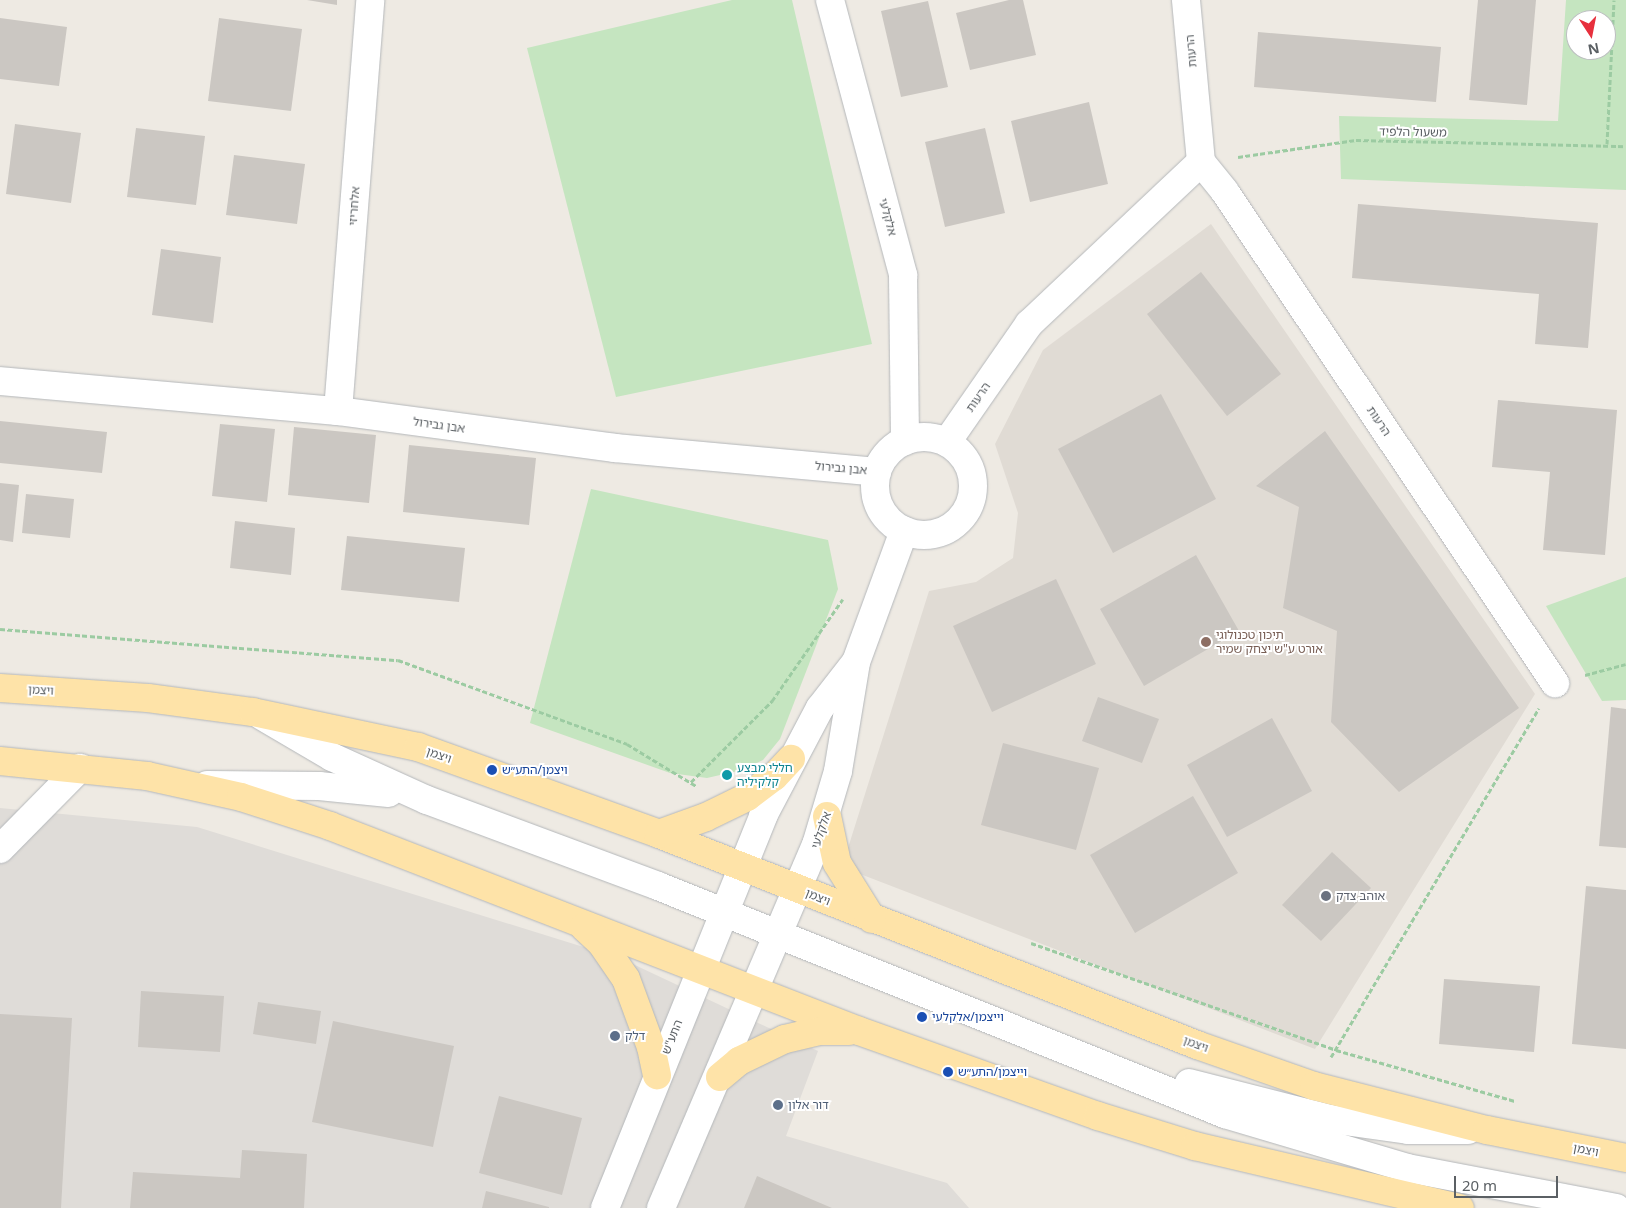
<!DOCTYPE html>
<html>
<head>
<meta charset="utf-8">
<style>
  body { margin:0 }
  #map { position:relative; width:1626px; height:1208px; overflow:hidden; background:#eeeae3; font-family:"Noto Sans","Noto Sans Hebrew",sans-serif }
  div>[style] { position:absolute }
  .industrial>* { inset:0; background:#dfdcd8 }
  .education>* { inset:0; background:#e0dbd4 }
  .green>* { inset:0; background:#c5e5c0 }
  .building>* { inset:0; background:#cbc7c2 }
  .path>* { height:3px; margin-top:-1.5px; transform-origin:0; background:repeating-linear-gradient(90deg,#9ccba2 0 5px,transparent 0 7.5px) }
  .roads { filter:drop-shadow(0 0 1px #b4b7ba) drop-shadow(0 0 1px #b4b7ba) }
  .minor>* { height:28px; margin:-14px; padding:0 14px; transform-origin:14px; border-radius:14px; background:#fff }
  .minor>.ring { margin:-14px; padding:0; box-sizing:content-box; background:none; border:28px solid #fff; border-radius:50% }
  .major>* { height:28px; margin:-14px; padding:0 14px; transform-origin:14px; border-radius:14px; background:#fee3a8 }
  .dots>* { width:14px; height:14px; translate:-50% -50%; box-sizing:border-box; border:2px solid #fff; border-radius:50% }
  span { translate:-50% -50%; white-space:nowrap; text-align:center; line-height:1.15; -webkit-text-stroke:4px #fff; paint-order:stroke }
  .street-label { font-size:12px; color:#5b6064 }
  .education-label { font-size:12px; color:#785e54 }
  .left { translate:0 -50%; text-align:left }
  .culture-label { font-size:12px; color:#0d838f }
  .transit-label { font-size:12px; color:#164399 }
  .worship-label { font-size:12px; color:#5b616d }
  .service-label { font-size:12px; color:#4e5e75 }
  .north { position:absolute; left:1566px; top:10px; width:50px; height:50px; box-sizing:border-box; background:#fff; border:1px solid #bdbfc1; border-radius:50%; rotate:169deg; font-size:14px; font-weight:700; line-height:20px; text-align:center; color:#5b6064 }
  .north::after { content:''; display:block; margin:auto; width:18px; height:22px; background:#e7303d; clip-path:polygon(50% 0,100% 100%,50% 72%,0 100%) }
  .scale { position:absolute; left:1454px; top:1176px; width:104px; height:22px; box-sizing:border-box; border:2px solid #5b6064; border-top:0; padding-left:6px; font-size:15px; line-height:18px; white-space:nowrap; color:#5b6064; -webkit-text-stroke:4px #fff; paint-order:stroke }
</style>
</head>
<body>
<div id="map">
  <div class="industrial">
    <div style="clip-path:polygon(0 808px,197px 827px,622px 959px,818px 1051px,786px 1136px,947px 1183px,969px 1208px,0 1208px)"></div>
  </div>
  <div class="education">
    <div style="clip-path:polygon(1211px 224px,1535px 694px,1315px 1049px,842px 867px,929px 591px,976px 582px,1013px 558px,1018px 513px,995px 444px,1043px 350px)"></div>
  </div>
  <div class="green">
    <div style="clip-path:polygon(732px 0,792px 0,872px 344px,616px 397px,527px 48px)"></div>
    <div style="clip-path:polygon(evenodd,1566px 0,1626px 0,1626px 190px,1341px 179px,1339px 116px,1558px 121px,1566px 0,1576px 20px,1606px 20px,1606px 50px,1576px 50px,1576px 20px)"></div>
    <div style="clip-path:polygon(591px 489px,828px 540px,838px 589px,780px 739px,763px 760px,742px 770px,707px 778px,670px 773px,530px 723px)"></div>
    <div style="clip-path:polygon(1626px 577px,1626px 700px,1602px 701px,1546px 606px)"></div>
  </div>
  <div class="building">
    <div style="clip-path:polygon(307px 0,337px 0,337px 5px)"></div>
    <div style="clip-path:polygon(1009px 0,1023px 0,1036px 55px,970px 70px,956px 13px)"></div>
    <div style="clip-path:polygon(1478px 0,1536px 0,1527px 105px,1469px 100px)"></div>
    <div style="clip-path:polygon(928px 1px,948px 87px,901px 97px,881px 11px)"></div>
    <div style="clip-path:polygon(0 18px,67px 27px,59px 86px,0 79px)"></div>
    <div style="clip-path:polygon(219px 18px,302px 29px,291px 111px,208px 101px)"></div>
    <div style="clip-path:polygon(1258px 32px,1441px 47px,1436px 102px,1254px 87px)"></div>
    <div style="clip-path:polygon(1089px 102px,1108px 184px,1030px 202px,1011px 121px)"></div>
    <div style="clip-path:polygon(15px 124px,81px 133px,71px 203px,6px 194px)"></div>
    <div style="clip-path:polygon(136px 128px,205px 136px,196px 205px,127px 197px)"></div>
    <div style="clip-path:polygon(985px 128px,1005px 213px,945px 227px,925px 142px)"></div>
    <div style="clip-path:polygon(234px 155px,305px 164px,297px 224px,226px 215px)"></div>
    <div style="clip-path:polygon(1358px 204px,1598px 223px,1588px 348px,1535px 344px,1539px 294px,1352px 278px)"></div>
    <div style="clip-path:polygon(161px 249px,221px 257px,213px 323px,152px 315px)"></div>
    <div style="clip-path:polygon(1201px 272px,1281px 374px,1227px 416px,1147px 314px)"></div>
    <div style="clip-path:polygon(1161px 394px,1216px 499px,1113px 553px,1058px 449px)"></div>
    <div style="clip-path:polygon(1498px 400px,1617px 410px,1605px 555px,1543px 550px,1550px 472px,1492px 467px)"></div>
    <div style="clip-path:polygon(0 421px,107px 432px,102px 473px,0 463px)"></div>
    <div style="clip-path:polygon(220px 424px,275px 429px,267px 502px,212px 496px)"></div>
    <div style="clip-path:polygon(294px 427px,376px 435px,369px 503px,288px 495px)"></div>
    <div style="clip-path:polygon(1325px 431px,1519px 708px,1399px 792px,1331px 722px,1337px 631px,1283px 608px,1299px 507px,1256px 486px)"></div>
    <div style="clip-path:polygon(409px 445px,536px 458px,529px 525px,403px 512px)"></div>
    <div style="clip-path:polygon(0 483px,19px 485px,13px 542px,0 540px)"></div>
    <div style="clip-path:polygon(26px 494px,74px 499px,70px 538px,22px 533px)"></div>
    <div style="clip-path:polygon(235px 521px,295px 528px,291px 575px,230px 568px)"></div>
    <div style="clip-path:polygon(347px 536px,465px 548px,459px 602px,341px 590px)"></div>
    <div style="clip-path:polygon(1196px 555px,1239px 631px,1144px 686px,1100px 609px)"></div>
    <div style="clip-path:polygon(1056px 579px,1096px 664px,992px 712px,953px 626px)"></div>
    <div style="clip-path:polygon(1098px 697px,1159px 719px,1142px 763px,1082px 741px)"></div>
    <div style="clip-path:polygon(1611px 707px,1626px 709px,1626px 848px,1599px 846px)"></div>
    <div style="clip-path:polygon(1272px 718px,1312px 791px,1227px 837px,1187px 765px)"></div>
    <div style="clip-path:polygon(1003px 743px,1099px 768px,1076px 850px,981px 825px)"></div>
    <div style="clip-path:polygon(1193px 796px,1238px 873px,1135px 933px,1090px 855px)"></div>
    <div style="clip-path:polygon(1332px 852px,1371px 888px,1321px 941px,1282px 905px)"></div>
    <div style="clip-path:polygon(1586px 886px,1626px 890px,1626px 1049px,1572px 1044px)"></div>
    <div style="clip-path:polygon(1444px 979px,1540px 986px,1534px 1052px,1439px 1044px)"></div>
    <div style="clip-path:polygon(141px 991px,224px 996px,220px 1052px,138px 1047px)"></div>
    <div style="clip-path:polygon(258px 1002px,321px 1011px,316px 1044px,253px 1034px)"></div>
    <div style="clip-path:polygon(0 1014px,72px 1018px,61px 1208px,0 1208px)"></div>
    <div style="clip-path:polygon(333px 1021px,454px 1046px,433px 1147px,312px 1122px)"></div>
    <div style="clip-path:polygon(499px 1096px,582px 1118px,562px 1195px,479px 1173px)"></div>
    <div style="clip-path:polygon(242px 1150px,307px 1154px,304px 1208px,130px 1208px,133px 1172px,240px 1178px)"></div>
    <div style="clip-path:polygon(757px 1176px,832px 1208px,744px 1208px)"></div>
    <div style="clip-path:polygon(486px 1191px,549px 1207px,549px 1208px,482px 1208px)"></div>
  </div>
  <div class="path">
    <div style="left:1607px;top:144px;width:144px;rotate:-87.2deg"></div>
    <div style="left:1238px;top:157px;width:119px;rotate:-8.2deg"></div>
    <div style="left:1356px;top:140px;width:270px;rotate:1.3deg"></div>
    <div style="left:0;top:629px;width:399px;rotate:4.5deg"></div>
    <div style="left:398px;top:660px;width:244px;rotate:20.1deg"></div>
    <div style="left:627px;top:744px;width:81px;rotate:31.3deg"></div>
    <div style="left:1585px;top:675px;width:42px;rotate:-15deg"></div>
    <div style="left:691px;top:782px;width:115px;rotate:-45deg"></div>
    <div style="left:772px;top:701px;width:124px;rotate:-55.2deg"></div>
    <div style="left:1031px;top:943px;width:323px;rotate:19.3deg"></div>
    <div style="left:1336px;top:1050px;width:186px;rotate:15.9deg"></div>
    <div style="left:1331px;top:1057px;width:406px;rotate:-59.2deg"></div>
  </div>
  <div class="roads">
    <div class="minor">
      <div style="left:830px;top:0;width:285px;rotate:75.1deg"></div>
      <div style="left:903px;top:275px;width:166px;rotate:89.3deg"></div>
      <div style="left:1201px;top:162px;width:38px;rotate:51deg"></div>
      <div style="left:1225px;top:192px;width:592px;rotate:56.1deg"></div>
      <div style="left:0;top:381px;width:339px;rotate:5.1deg"></div>
      <div style="left:338px;top:411px;width:279px;rotate:7.6deg"></div>
      <div style="left:615px;top:448px;width:263px;rotate:5.2deg"></div>
      <div style="left:338px;top:411px;width:412px;rotate:-85.5deg"></div>
      <div class="ring" style="left:875px;top:437px;width:70px;height:70px"></div>
      <div style="left:947px;top:442px;width:144px;rotate:-55.2deg"></div>
      <div style="left:1029px;top:324px;width:236px;rotate:-43.3deg"></div>
      <div style="left:1201px;top:162px;width:163px;rotate:-95.3deg"></div>
      <div style="left:262px;top:716px;width:81px;rotate:30.4deg"></div>
      <div style="left:332px;top:757px;width:104px;rotate:24.4deg"></div>
      <div style="left:427px;top:800px;width:246px;rotate:20.4deg"></div>
      <div style="left:658px;top:886px;width:611px;rotate:21.91deg"></div>
      <div style="left:1225px;top:1114px;width:190px;rotate:16.5deg"></div>
      <div style="left:1407px;top:1168px;width:213px;rotate:10.8deg"></div>
      <div style="left:207px;top:785px;width:112px;rotate:0.5deg"></div>
      <div style="left:319px;top:786px;width:70px;rotate:5.7deg"></div>
      <div style="left:0;top:849px;width:114px;rotate:-45.4deg"></div>
      <div style="left:1189px;top:1083px;width:146px;rotate:14.3deg"></div>
      <div style="left:1330px;top:1119px;width:79px;rotate:8deg"></div>
      <div style="left:1408px;top:1130px;width:60px"></div>
      <div style="left:605px;top:1208px;width:423px;rotate:-68deg"></div>
      <div style="left:763px;top:816px;width:122px;rotate:-62.2deg"></div>
      <div style="left:820px;top:708px;width:57px;rotate:-52.1deg"></div>
      <div style="left:661px;top:1208px;width:395px;rotate:-66.9deg"></div>
      <div style="left:816px;top:845px;width:77px;rotate:-73.4deg"></div>
      <div style="left:838px;top:771px;width:110px;rotate:-80.6deg"></div>
      <div style="left:856px;top:662px;width:140px;rotate:-69.9deg"></div>
    </div>
    <div class="major">
      <div style="left:0;top:688px;width:148px;rotate:3.9deg"></div>
      <div style="left:148px;top:698px;width:106px;rotate:7.6deg"></div>
      <div style="left:253px;top:712px;width:169px;rotate:12deg"></div>
      <div style="left:418px;top:747px;width:256px;rotate:19.8deg"></div>
      <div style="left:659px;top:834px;width:578px;rotate:21.41deg"></div>
      <div style="left:1197px;top:1045px;width:124px;rotate:19.3deg"></div>
      <div style="left:1314px;top:1086px;width:179px;rotate:14.3deg"></div>
      <div style="left:1487px;top:1130px;width:142px;rotate:11.4deg"></div>
      <div style="left:0;top:761px;width:148px;rotate:5.8deg"></div>
      <div style="left:147px;top:776px;width:96px;rotate:12.6deg"></div>
      <div style="left:241px;top:797px;width:94px;rotate:18deg"></div>
      <div style="left:330px;top:826px;width:567px;rotate:21.18deg"></div>
      <div style="left:859px;top:1031px;width:254px;rotate:19.6deg"></div>
      <div style="left:1098px;top:1116px;width:102px;rotate:17.2deg"></div>
      <div style="left:1195px;top:1146px;width:272px;rotate:13.2deg"></div>
      <div style="left:827px;top:816px;width:48px;rotate:78deg"></div>
      <div style="left:837px;top:863px;width:66px;rotate:58deg"></div>
      <div style="left:659px;top:834px;width:50px;rotate:-19.9deg"></div>
      <div style="left:706px;top:817px;width:46px;rotate:-26deg"></div>
      <div style="left:747px;top:797px;width:34px;rotate:-37deg"></div>
      <div style="left:774px;top:777px;width:25px;rotate:-47deg"></div>
      <div style="left:584px;top:927px;width:25px;rotate:43deg"></div>
      <div style="left:602px;top:944px;width:42px;rotate:55.6deg"></div>
      <div style="left:626px;top:979px;width:72px;rotate:69.8deg"></div>
      <div style="left:651px;top:1047px;width:29px;rotate:78deg"></div>
      <div style="left:720px;top:1077px;width:25px;rotate:-40deg"></div>
      <div style="left:739px;top:1061px;width:51px;rotate:-25.6deg"></div>
      <div style="left:785px;top:1039px;width:36px;rotate:-13deg"></div>
      <div style="left:820px;top:1031px;width:29px"></div>
    </div>
  </div>
  <div class="dots">
    <div style="left:1206px;top:642px;background:#8d6e63"></div>
    <div style="left:492px;top:770px;background:#1a4fb4"></div>
    <div style="left:727px;top:775px;background:#0f9aa8"></div>
    <div style="left:1326px;top:896px;background:#6b7280"></div>
    <div style="left:922px;top:1017px;background:#1a4fb4"></div>
    <div style="left:615px;top:1036px;background:#5c6f8a"></div>
    <div style="left:948px;top:1072px;background:#1a4fb4"></div>
    <div style="left:778px;top:1105px;background:#5c6f8a"></div>
  </div>
  <div class="street-label">
    <span style="left:1191px;top:51px;rotate:-95deg">הרעות</span>
    <span style="left:1413px;top:132px;rotate:1deg">משעול הלפיד</span>
    <span style="left:354px;top:206px;rotate:-86deg">אלחריזי</span>
    <span style="left:888px;top:217px;rotate:75deg">אלקלעי</span>
    <span style="left:978px;top:397px;rotate:-55deg">הרעות</span>
    <span style="left:1379px;top:421px;rotate:56deg">הרעות</span>
    <span style="left:439px;top:425px;rotate:8deg">אבן גבירול</span>
    <span style="left:841px;top:468px;rotate:5deg">אבן גבירול</span>
    <span style="left:41px;top:690px;rotate:3deg">ויצמן</span>
    <span style="left:439px;top:755px;rotate:19deg">ויצמן</span>
    <span style="left:821px;top:830px;rotate:-71deg">אלקלעי</span>
    <span style="left:818px;top:897px;rotate:22deg">ויצמן</span>
    <span style="left:672px;top:1037px;rotate:-68deg">התע"ש</span>
    <span style="left:1196px;top:1044px;rotate:20deg">ויצמן</span>
    <span style="left:1586px;top:1150px;rotate:11deg">ויצמן</span>
  </div>
  <div class="education-label">
    <span class="left" style="left:1216px;top:642px">תיכון טכנולוגי<br>אורט ע"ש יצחק שמיר</span>
  </div>
  <div class="culture-label">
    <span class="left" style="left:737px;top:775px">חללי מבצע<br>קלקיליה</span>
  </div>
  <div class="transit-label">
    <span class="left" style="left:502px;top:770px">ויצמן/התע״ש</span>
    <span class="left" style="left:932px;top:1017px">וייצמן/אלקלעי</span>
    <span class="left" style="left:958px;top:1072px">וייצמן/התע״ש</span>
  </div>
  <div class="worship-label">
    <span class="left" style="left:1336px;top:896px">אוהב צדק</span>
  </div>
  <div class="service-label">
    <span class="left" style="left:625px;top:1036px">דלק</span>
    <span class="left" style="left:788px;top:1105px">דור אלון</span>
  </div>
  <div class="north">N</div>
  <div class="scale">20 m</div>
</div>
</body>
</html>
